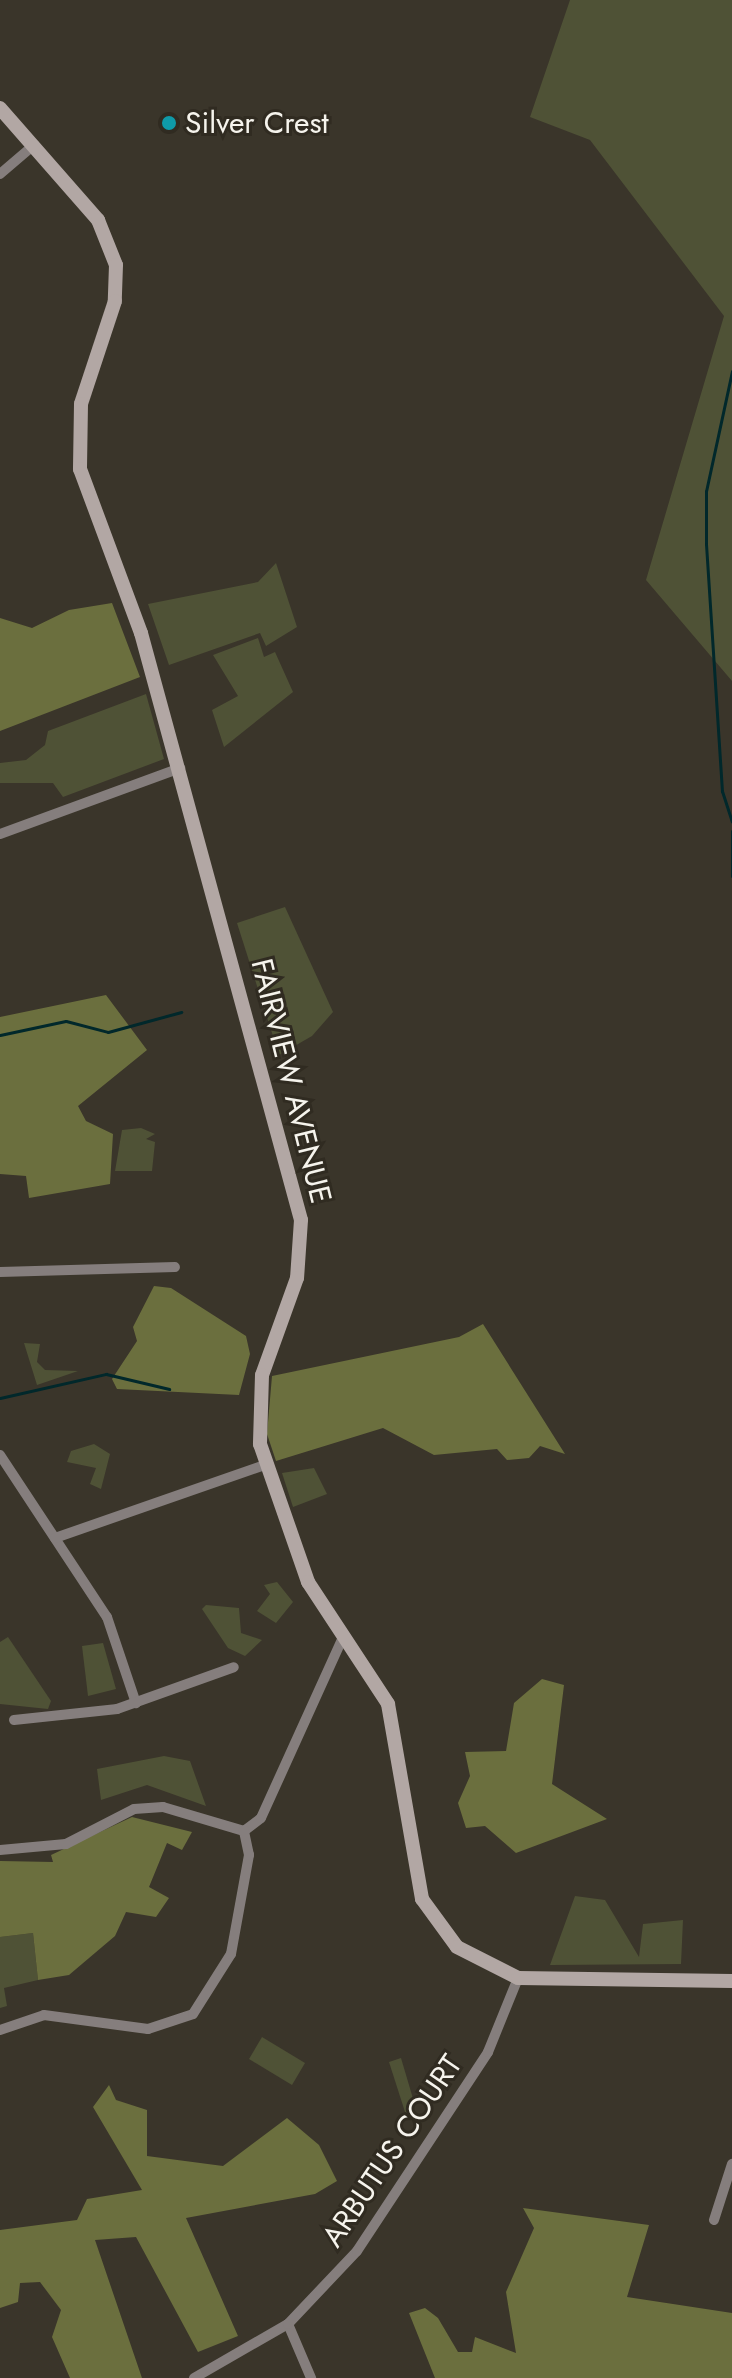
<!DOCTYPE html>
<html>
<head>
<meta charset="utf-8">
<style>
  body { margin:0 }
  #map { position:relative; width:732px; height:2378px; overflow:hidden; background:#3a352a; font-family:Jost,sans-serif }
  div>[style] { position:absolute }
  .green>* { inset:0; background:#4f5236 }
  .forest>* { inset:0; background:#6b6f3e }
  .stream>* { height:3px; margin:-1.5px; padding:0 1.5px; transform-origin:1.5px; border-radius:1.5px; background:#01282b }
  .street>* { height:10px; margin:-5px; padding:0 5px; transform-origin:5px; border-radius:5px; background:#857e7d }
  .secondary>* { height:14px; margin:-7px; padding:0 7px; transform-origin:7px; border-radius:7px; background:#b2a7a4 }
  .dots>* { width:22px; height:22px; translate:-50% -50%; box-sizing:border-box; border:4px solid #302b21; border-radius:50% }
  span { translate:-50% -50%; white-space:nowrap; text-align:center; line-height:1.15; -webkit-text-stroke:6px #302b21; paint-order:stroke }
  .poi-label { font-size:30px; color:#f6f4ed }
  .left { translate:0 -50%; text-align:left }
  .street-label { font-size:30px; color:#f6f4ed }
</style>
</head>
<body>
<div id="map">
  <div class="green">
    <div style="clip-path:polygon(570px 0,732px 0,732px 681px,646px 580px,724px 316px,590px 140px,530px 117px)"></div>
    <div style="clip-path:polygon(276px 563px,297px 627px,266px 646px,260px 633px,169px 665px,148px 604px,258px 582px)"></div>
    <div style="clip-path:polygon(258px 638px,264px 657px,275px 652px,293px 692px,224px 747px,212px 710px,238px 696px,213px 655px)"></div>
    <div style="clip-path:polygon(146px 694px,164px 759px,63px 797px,53px 783px,0 783px,0 763px,26px 760px,45px 745px,48px 731px)"></div>
    <div style="clip-path:polygon(285px 907px,333px 1012px,312px 1036px,279px 1055px,237px 923px)"></div>
    <div style="clip-path:polygon(141px 1128px,155px 1134px,146px 1139px,155px 1142px,152px 1171px,115px 1171px,122px 1130px)"></div>
    <div style="clip-path:polygon(24px 1343px,40px 1344px,37px 1362px,45px 1370px,78px 1371px,37px 1385px)"></div>
    <div style="clip-path:polygon(94px 1444px,110px 1454px,101px 1489px,90px 1484px,96px 1468px,67px 1462px,71px 1451px)"></div>
    <div style="clip-path:polygon(314px 1468px,327px 1494px,293px 1507px,282px 1473px)"></div>
    <div style="clip-path:polygon(277px 1582px,293px 1602px,276px 1623px,257px 1611px,270px 1594px,264px 1585px)"></div>
    <div style="clip-path:polygon(206px 1605px,239px 1608px,241px 1633px,262px 1640px,245px 1656px,228px 1648px,202px 1609px)"></div>
    <div style="clip-path:polygon(8px 1637px,51px 1701px,48px 1709px,0 1704px,0 1642px)"></div>
    <div style="clip-path:polygon(103px 1643px,116px 1689px,88px 1696px,82px 1646px)"></div>
    <div style="clip-path:polygon(164px 1756px,190px 1761px,206px 1806px,147px 1785px,101px 1800px,97px 1769px)"></div>
    <div style="clip-path:polygon(575px 1896px,605px 1900px,639px 1957px,643px 1924px,683px 1920px,681px 1964px,550px 1965px)"></div>
    <div style="clip-path:polygon(33px 1933px,38px 1980px,4px 1988px,7px 2006px,0 2008px,0 1937px)"></div>
    <div style="clip-path:polygon(262px 2037px,305px 2063px,292px 2085px,249px 2059px)"></div>
    <div style="clip-path:polygon(401px 2058px,414px 2102px,406px 2115px,389px 2062px)"></div>
  </div>
  <div class="forest">
    <div style="clip-path:polygon(112px 603px,140px 677px,0 731px,0 618px,32px 628px,69px 610px)"></div>
    <div style="clip-path:polygon(106px 995px,147px 1050px,78px 1106px,86px 1121px,113px 1134px,110px 1184px,29px 1198px,26px 1176px,0 1174px,0 1017px)"></div>
    <div style="clip-path:polygon(154px 1286px,171px 1288px,246px 1336px,250px 1354px,239px 1395px,117px 1389px,112px 1379px,137px 1341px,133px 1327px)"></div>
    <div style="clip-path:polygon(483px 1324px,565px 1454px,540px 1446px,529px 1458px,507px 1460px,497px 1449px,434px 1455px,383px 1428px,276px 1461px,267px 1434px,272px 1376px,459px 1337px)"></div>
    <div style="clip-path:polygon(542px 1679px,564px 1685px,552px 1784px,607px 1819px,516px 1853px,485px 1826px,466px 1828px,458px 1803px,470px 1776px,465px 1752px,506px 1751px,514px 1703px)"></div>
    <div style="clip-path:polygon(132px 1817px,192px 1832px,182px 1850px,167px 1843px,149px 1887px,169px 1898px,156px 1917px,126px 1912px,115px 1936px,69px 1975px,38px 1980px,33px 1933px,0 1937px,0 1861px,53px 1862px,51px 1855px)"></div>
    <div style="clip-path:polygon(109px 2085px,116px 2100px,147px 2110px,147px 2156px,223px 2166px,287px 2118px,319px 2145px,337px 2181px,315px 2194px,186px 2218px,238px 2336px,198px 2352px,136px 2237px,95px 2240px,142px 2378px,70px 2378px,52px 2337px,61px 2310px,40px 2282px,20px 2283px,18px 2302px,0 2308px,0 2230px,77px 2220px,87px 2199px,142px 2190px,93px 2107px)"></div>
    <div style="clip-path:polygon(523px 2208px,649px 2225px,627px 2297px,732px 2313px,732px 2378px,435px 2378px,409px 2313px,425px 2308px,438px 2318px,458px 2352px,472px 2352px,475px 2337px,516px 2353px,506px 2292px,534px 2228px)"></div>
  </div>
  <div class="stream">
    <div style="left:732px;top:371px;width:123px;rotate:102.2deg"></div>
    <div style="left:706px;top:491px;width:53px;rotate:90deg"></div>
    <div style="left:706px;top:544px;width:248px;rotate:86.3deg"></div>
    <div style="left:722px;top:791px;width:32px;rotate:72deg"></div>
    <div style="left:732px;top:831px;width:45px;rotate:90deg"></div>
    <div style="left:0;top:1035px;width:67px;rotate:-12deg"></div>
    <div style="left:66px;top:1021px;width:43px;rotate:14.7deg"></div>
    <div style="left:108px;top:1032px;width:76px;rotate:-15.3deg"></div>
    <div style="left:0;top:1398px;width:109px;rotate:-12.8deg"></div>
    <div style="left:106px;top:1374px;width:65px;rotate:13.4deg"></div>
  </div>
  <div class="street">
    <div style="left:0;top:174px;width:45px;rotate:-40.5deg"></div>
    <div style="left:0;top:834px;width:192px;rotate:-20.1deg"></div>
    <div style="left:0;top:1272px;width:175px;rotate:-1.6deg"></div>
    <div style="left:0;top:1455px;width:194px;rotate:56.6deg"></div>
    <div style="left:107px;top:1617px;width:91px;rotate:71.4deg"></div>
    <div style="left:55px;top:1538px;width:222px;rotate:-19.2deg"></div>
    <div style="left:14px;top:1720px;width:104px;rotate:-6.1deg"></div>
    <div style="left:117px;top:1709px;width:124px;rotate:-19.7deg"></div>
    <div style="left:0;top:1850px;width:66px;rotate:-5.2deg"></div>
    <div style="left:66px;top:1844px;width:76px;rotate:-27.2deg"></div>
    <div style="left:134px;top:1809px;width:29px;rotate:-4deg"></div>
    <div style="left:163px;top:1807px;width:84px;rotate:16.5deg"></div>
    <div style="left:244px;top:1831px;width:21px;rotate:-37deg"></div>
    <div style="left:261px;top:1818px;width:199px;rotate:-65.6deg"></div>
    <div style="left:0;top:2030px;width:46px;rotate:-18.8deg"></div>
    <div style="left:44px;top:2015px;width:105px;rotate:7.7deg"></div>
    <div style="left:148px;top:2029px;width:47px;rotate:-18.4deg"></div>
    <div style="left:193px;top:2014px;width:71px;rotate:-57.7deg"></div>
    <div style="left:231px;top:1954px;width:101px;rotate:-79.7deg"></div>
    <div style="left:249px;top:1855px;width:25px;rotate:-102deg"></div>
    <div style="left:714px;top:2220px;width:59px;rotate:-72.2deg"></div>
    <div style="left:288px;top:2324px;width:59px;rotate:66.9deg"></div>
    <div style="left:194px;top:2378px;width:108px;rotate:-29.9deg"></div>
    <div style="left:288px;top:2324px;width:100px;rotate:-46.6deg"></div>
    <div style="left:357px;top:2251px;width:238px;rotate:-56.6deg"></div>
    <div style="left:488px;top:2052px;width:80px;rotate:-67.9deg"></div>
  </div>
  <div class="secondary">
    <div style="left:0;top:108px;width:149px;rotate:48.8deg"></div>
    <div style="left:98px;top:220px;width:48px;rotate:68.2deg"></div>
    <div style="left:116px;top:265px;width:36px;rotate:92deg"></div>
    <div style="left:115px;top:301px;width:108px;rotate:108.3deg"></div>
    <div style="left:81px;top:404px;width:65px;rotate:90.9deg"></div>
    <div style="left:80px;top:469px;width:175px;rotate:69.6deg"></div>
    <div style="left:141px;top:633px;width:608px;rotate:74.75deg"></div>
    <div style="left:301px;top:1220px;width:58px;rotate:93.9deg"></div>
    <div style="left:297px;top:1278px;width:103px;rotate:109.8deg"></div>
    <div style="left:262px;top:1375px;width:69px;rotate:91.7deg"></div>
    <div style="left:260px;top:1444px;width:146px;rotate:70.8deg"></div>
    <div style="left:308px;top:1582px;width:146px;rotate:56.7deg"></div>
    <div style="left:388px;top:1704px;width:198px;rotate:80.1deg"></div>
    <div style="left:422px;top:1899px;width:59px;rotate:53.9deg"></div>
    <div style="left:457px;top:1947px;width:68px;rotate:26.9deg"></div>
    <div style="left:518px;top:1978px;width:214px;rotate:0.8deg"></div>
  </div>
  <div class="dots">
    <div style="left:169px;top:123px;background:#0f9aa8"></div>
  </div>
  <div class="poi-label">
    <span class="left" style="left:185px;top:123px">Silver Crest</span>
  </div>
  <div class="street-label">
    <span style="left:291px;top:1081px;rotate:76deg">FAIRVIEW AVENUE</span>
    <span style="left:392px;top:2151px;rotate:-56deg">ARBUTUS COURT</span>
  </div>
</div>
</body>
</html>
